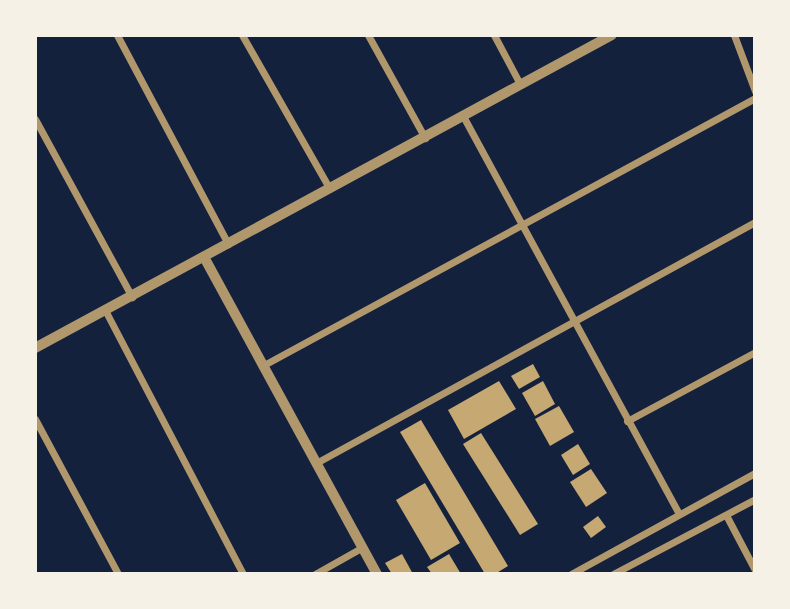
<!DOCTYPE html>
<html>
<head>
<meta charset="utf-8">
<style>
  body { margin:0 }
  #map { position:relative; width:790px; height:609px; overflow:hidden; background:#14213d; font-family:"DM Sans",sans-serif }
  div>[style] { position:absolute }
  .building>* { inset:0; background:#c6a872 }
  .minor>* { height:7px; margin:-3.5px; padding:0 3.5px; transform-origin:3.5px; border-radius:3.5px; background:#b1986c }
  .tertiary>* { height:10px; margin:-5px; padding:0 5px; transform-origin:5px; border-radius:5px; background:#b1986c }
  span { translate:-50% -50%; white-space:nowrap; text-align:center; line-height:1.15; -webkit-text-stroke:5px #f6f1e7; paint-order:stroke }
  .frame { position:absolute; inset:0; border:37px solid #f6f1e7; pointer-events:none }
</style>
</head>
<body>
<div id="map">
  <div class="building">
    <div style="clip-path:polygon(533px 364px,540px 377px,519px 389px,511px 376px)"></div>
    <div style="clip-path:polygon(499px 381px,516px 409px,464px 439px,448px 410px)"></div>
    <div style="clip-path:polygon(543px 381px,555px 404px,535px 416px,522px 393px)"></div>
    <div style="clip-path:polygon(559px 406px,574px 432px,550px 446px,535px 419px)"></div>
    <div style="clip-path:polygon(421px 420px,508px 566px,495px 574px,485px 574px,400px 432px)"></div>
    <div style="clip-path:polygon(481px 433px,538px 524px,520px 535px,463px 444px)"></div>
    <div style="clip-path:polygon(578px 444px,590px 464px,573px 475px,561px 455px)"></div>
    <div style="clip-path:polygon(591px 469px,607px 493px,586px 507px,570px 482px)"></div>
    <div style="clip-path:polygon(425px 483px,460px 543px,431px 560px,396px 500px)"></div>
    <div style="clip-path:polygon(598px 516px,606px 527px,591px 538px,583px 527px)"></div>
    <div style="clip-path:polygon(402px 554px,413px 574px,392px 574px,385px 563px)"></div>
    <div style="clip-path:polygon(449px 554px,461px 574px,432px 574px,427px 567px)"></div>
  </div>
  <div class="minor">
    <div style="left:117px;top:35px;width:237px;rotate:62deg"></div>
    <div style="left:242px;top:35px;width:177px;rotate:60.3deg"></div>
    <div style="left:368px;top:35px;width:118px;rotate:61deg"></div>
    <div style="left:494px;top:35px;width:55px;rotate:62deg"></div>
    <div style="left:734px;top:35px;width:60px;rotate:69.4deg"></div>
    <div style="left:463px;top:116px;width:452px;rotate:61.5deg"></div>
    <div style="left:35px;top:119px;width:203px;rotate:61.4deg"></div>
    <div style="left:105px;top:310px;width:298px;rotate:62.4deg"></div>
    <div style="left:262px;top:366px;width:561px;rotate:-28.53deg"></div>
    <div style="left:35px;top:419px;width:176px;rotate:61.8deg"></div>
    <div style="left:627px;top:421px;width:145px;rotate:-28.3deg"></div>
    <div style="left:316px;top:463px;width:501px;rotate:-28.77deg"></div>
    <div style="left:726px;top:515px;width:62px;rotate:62.2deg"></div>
    <div style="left:315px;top:574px;width:55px;rotate:-29.4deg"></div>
    <div style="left:571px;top:574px;width:210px;rotate:-28.8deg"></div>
    <div style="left:613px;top:574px;width:161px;rotate:-27.8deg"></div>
  </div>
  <div class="tertiary">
    <div style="left:204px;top:257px;width:361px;rotate:61.4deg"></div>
    <div style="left:35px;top:348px;width:656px;rotate:-28.48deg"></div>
  </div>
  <div class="frame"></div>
</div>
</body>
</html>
